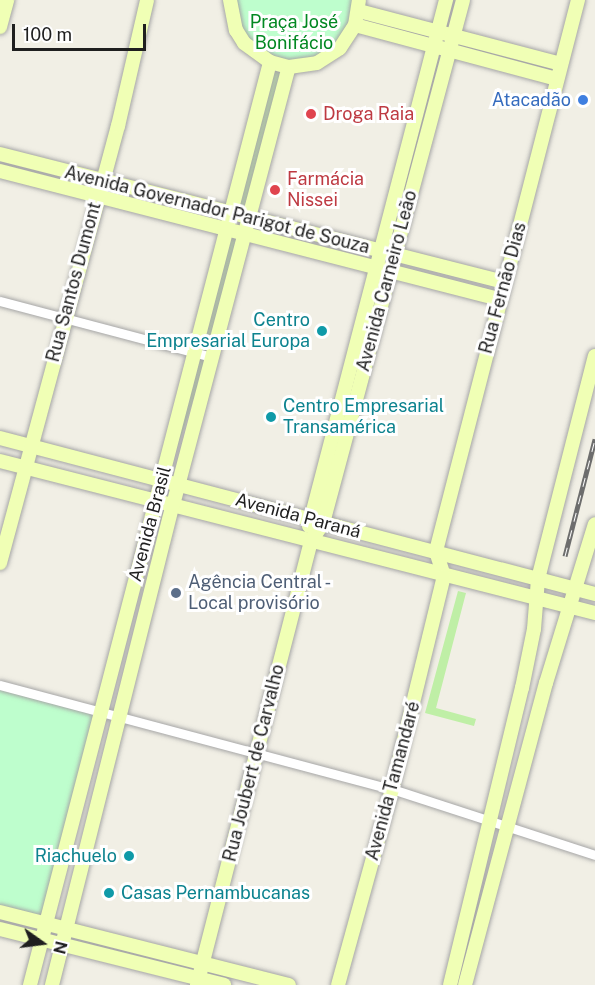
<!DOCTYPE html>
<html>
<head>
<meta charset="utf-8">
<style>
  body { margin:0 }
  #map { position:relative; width:595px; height:985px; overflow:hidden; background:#f1efe5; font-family:"Public Sans",sans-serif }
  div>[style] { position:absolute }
  .grass>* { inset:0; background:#bfefa6 }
  .park>* { inset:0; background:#befecd }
  .roads { filter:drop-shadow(0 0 2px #a6a6a6) drop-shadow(0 0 2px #a6a6a6) }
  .street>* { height:9px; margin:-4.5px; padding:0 4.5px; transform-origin:4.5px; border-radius:4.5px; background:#fff }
  .secondary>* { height:14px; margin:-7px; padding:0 7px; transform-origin:7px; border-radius:7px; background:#f0ffb5 }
  .rail>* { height:5px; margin-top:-2.5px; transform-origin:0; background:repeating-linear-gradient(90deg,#fff 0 9px,#6d6d6d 0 18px); box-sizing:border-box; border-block:2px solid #6d6d6d }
  .dots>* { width:16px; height:16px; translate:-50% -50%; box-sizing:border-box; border:3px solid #fff; border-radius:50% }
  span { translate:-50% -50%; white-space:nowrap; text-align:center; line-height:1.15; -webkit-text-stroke:6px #fff; paint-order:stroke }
  .park-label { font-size:18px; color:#028822 }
  .shop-label { font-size:18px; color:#366cbe }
  .right { translate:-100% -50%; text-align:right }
  .health-label { font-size:18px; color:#be3a42 }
  .left { translate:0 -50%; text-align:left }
  .street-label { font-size:18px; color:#1f1f1f }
  .culture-label { font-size:18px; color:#0d838f }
  .service-label { font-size:18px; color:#4e5e75 }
  .north { position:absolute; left:12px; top:913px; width:60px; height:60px; -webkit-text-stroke:4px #fff; paint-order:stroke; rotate:104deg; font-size:16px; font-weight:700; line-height:24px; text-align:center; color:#1f1f1f }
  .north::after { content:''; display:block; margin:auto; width:21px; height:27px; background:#1f1f1f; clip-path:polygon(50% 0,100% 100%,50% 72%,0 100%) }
  .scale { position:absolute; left:12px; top:24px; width:134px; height:27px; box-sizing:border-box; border:3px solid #1f1f1f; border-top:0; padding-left:8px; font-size:18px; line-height:21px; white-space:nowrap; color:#1f1f1f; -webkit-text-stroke:4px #fff; paint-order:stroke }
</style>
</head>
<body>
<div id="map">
  <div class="grass">
    <div style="clip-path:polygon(273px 64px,284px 66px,244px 216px,234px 214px)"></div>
    <div style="clip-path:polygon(230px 230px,240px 233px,208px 356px,166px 481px)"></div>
    <div style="clip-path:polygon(458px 591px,466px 593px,436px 708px,476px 719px,474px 726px,425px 713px)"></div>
  </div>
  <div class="park">
    <div style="clip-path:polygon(230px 0,359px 0,340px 48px,289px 67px,244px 43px)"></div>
    <div style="clip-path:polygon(0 685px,101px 711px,46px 924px,0 912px)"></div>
  </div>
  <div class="roads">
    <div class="street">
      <div style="left:0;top:301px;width:219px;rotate:14.8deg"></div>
      <div style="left:0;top:685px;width:406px;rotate:14.9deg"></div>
      <div style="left:392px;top:789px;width:213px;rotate:18deg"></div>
    </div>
    <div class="secondary">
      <div style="left:230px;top:0;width:31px;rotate:79deg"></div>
      <div style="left:236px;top:30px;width:15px;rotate:58deg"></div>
      <div style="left:244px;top:43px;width:32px;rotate:36deg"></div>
      <div style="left:270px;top:62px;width:20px;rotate:15deg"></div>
      <div style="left:289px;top:67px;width:28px;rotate:-8deg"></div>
      <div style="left:317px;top:63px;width:27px;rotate:-33deg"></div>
      <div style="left:340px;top:48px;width:27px;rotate:-57deg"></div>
      <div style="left:355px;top:25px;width:25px;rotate:-81deg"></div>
      <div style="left:359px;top:11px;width:209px;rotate:14.7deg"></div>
      <div style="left:355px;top:25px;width:209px;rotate:15deg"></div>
      <div style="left:0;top:27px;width:28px;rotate:-75deg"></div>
      <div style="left:0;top:154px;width:520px;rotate:14.25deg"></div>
      <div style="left:0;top:171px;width:515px;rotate:14.39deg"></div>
      <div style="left:0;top:438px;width:615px;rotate:14.69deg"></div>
      <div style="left:0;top:461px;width:614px;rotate:14.33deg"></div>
      <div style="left:309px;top:526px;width:544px;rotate:-75.4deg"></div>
      <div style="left:0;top:563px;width:453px;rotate:-74.9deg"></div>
      <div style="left:118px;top:126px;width:129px;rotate:-77deg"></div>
      <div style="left:444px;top:576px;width:26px;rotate:-108deg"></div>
      <div style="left:436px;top:551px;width:569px;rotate:-75.55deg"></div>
      <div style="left:0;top:912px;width:298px;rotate:14.2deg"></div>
      <div style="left:0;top:929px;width:231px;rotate:14deg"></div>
      <div style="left:30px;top:985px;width:954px;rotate:-75.42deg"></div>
      <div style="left:52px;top:985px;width:495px;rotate:-75.9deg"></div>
      <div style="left:173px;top:505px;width:453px;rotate:-75.2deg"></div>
      <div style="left:197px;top:985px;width:458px;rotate:-75.6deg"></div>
      <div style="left:311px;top:541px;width:22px;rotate:-56deg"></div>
      <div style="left:323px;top:523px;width:541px;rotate:-75.01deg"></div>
      <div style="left:338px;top:985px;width:203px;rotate:-74.6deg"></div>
      <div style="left:392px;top:789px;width:219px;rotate:-76.3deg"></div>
      <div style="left:450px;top:985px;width:306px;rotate:-76.4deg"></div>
      <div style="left:522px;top:688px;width:60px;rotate:-78.5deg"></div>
      <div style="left:534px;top:629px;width:50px;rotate:-85.4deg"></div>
      <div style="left:538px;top:579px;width:230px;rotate:-75.7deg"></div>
      <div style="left:465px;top:985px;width:313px;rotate:-75deg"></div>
      <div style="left:546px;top:683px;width:166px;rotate:-72.9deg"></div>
    </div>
  </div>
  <div class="rail">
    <div style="left:565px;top:556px;width:121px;rotate:-75.6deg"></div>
  </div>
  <div class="dots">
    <div style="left:583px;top:100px;background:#3f7fe0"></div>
    <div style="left:311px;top:114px;background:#e0444e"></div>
    <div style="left:275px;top:190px;background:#e0444e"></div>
    <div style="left:322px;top:331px;background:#0f9aa8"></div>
    <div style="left:271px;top:417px;background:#0f9aa8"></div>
    <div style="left:176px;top:593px;background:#5c6f8a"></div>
    <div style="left:129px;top:856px;background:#0f9aa8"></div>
    <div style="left:109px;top:893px;background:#0f9aa8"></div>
  </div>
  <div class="park-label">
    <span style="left:294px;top:33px">Praça José<br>Bonifácio</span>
  </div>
  <div class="shop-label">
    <span class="right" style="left:571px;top:100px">Atacadão</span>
  </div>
  <div class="health-label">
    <span class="left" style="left:323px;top:114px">Droga Raia</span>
    <span class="left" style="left:287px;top:190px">Farmácia<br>Nissei</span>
  </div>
  <div class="street-label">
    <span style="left:217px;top:210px;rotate:14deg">Avenida Governador Parigot de Souza</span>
    <span style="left:387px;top:281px;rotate:-75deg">Avenida Carneiro Leão</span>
    <span style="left:74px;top:282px;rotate:-75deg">Rua Santos Dumont</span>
    <span style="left:503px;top:288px;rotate:-75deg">Rua Fernão Dias</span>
    <span style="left:298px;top:516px;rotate:15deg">Avenida Paraná</span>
    <span style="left:150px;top:524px;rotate:-75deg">Avenida Brasil</span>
    <span style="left:254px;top:763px;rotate:-76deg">Rua Joubert de Carvalho</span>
    <span style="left:393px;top:781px;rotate:-75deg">Avenida Tamandaré</span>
  </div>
  <div class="culture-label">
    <span class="right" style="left:310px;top:331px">Centro<br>Empresarial Europa</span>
    <span class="left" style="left:283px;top:417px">Centro Empresarial<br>Transamérica</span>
    <span class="right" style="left:117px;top:856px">Riachuelo</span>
    <span class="left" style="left:121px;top:893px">Casas Pernambucanas</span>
  </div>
  <div class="service-label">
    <span class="left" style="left:188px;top:593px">Agência Central -<br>Local provisório</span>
  </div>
  <div class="north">N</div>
  <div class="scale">100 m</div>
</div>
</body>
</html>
